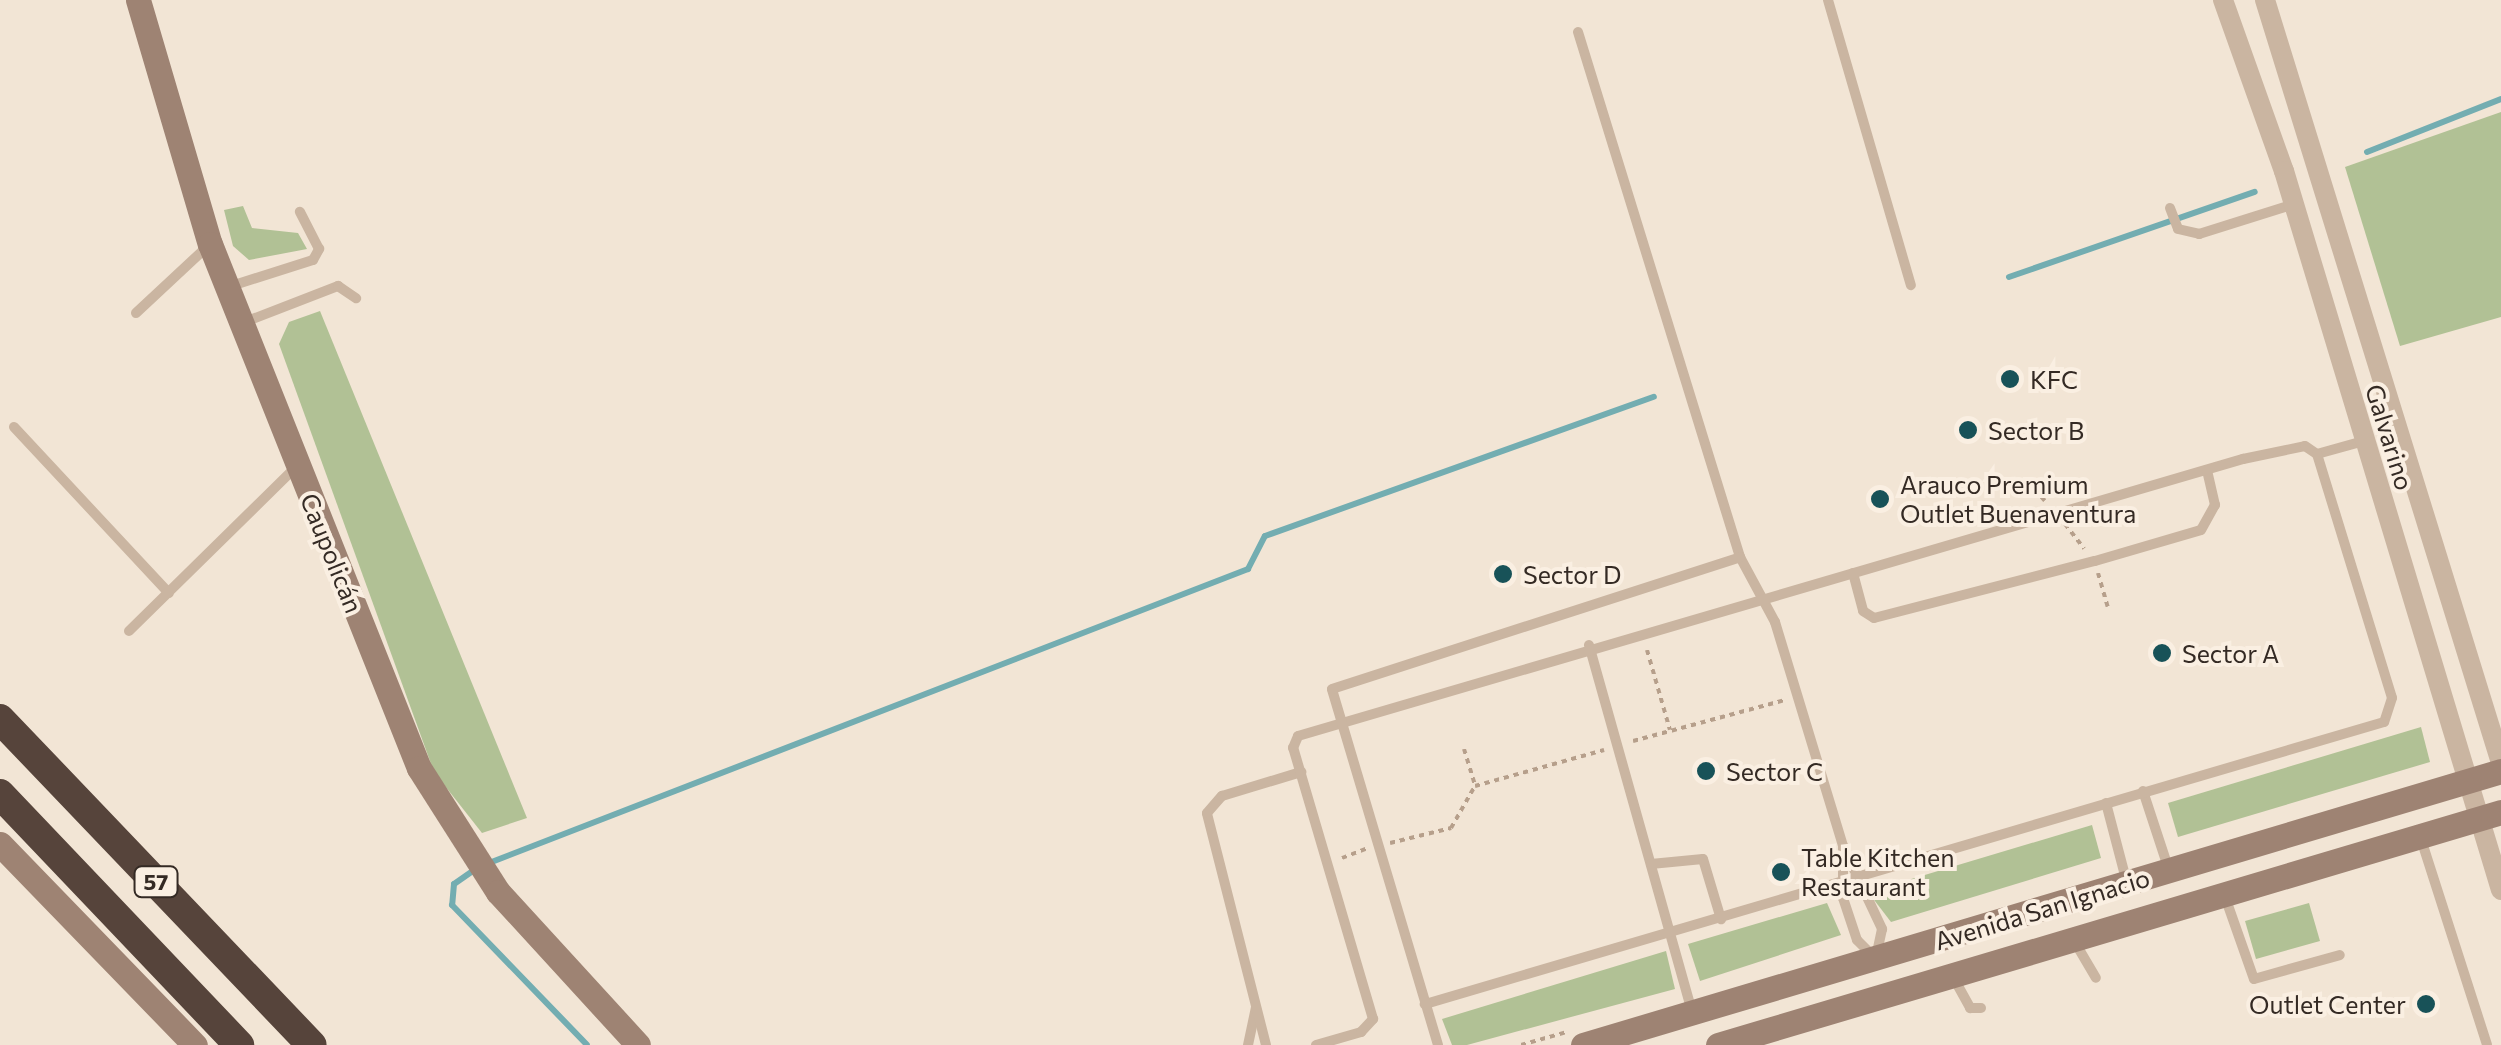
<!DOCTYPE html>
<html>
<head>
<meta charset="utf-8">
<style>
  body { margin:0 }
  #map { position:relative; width:2501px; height:1045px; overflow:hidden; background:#f2e5d5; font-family:Commissioner,sans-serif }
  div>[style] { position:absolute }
  .green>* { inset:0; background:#b1c195 }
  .stream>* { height:6px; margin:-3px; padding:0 3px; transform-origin:3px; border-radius:3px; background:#73adb1 }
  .path>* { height:4px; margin-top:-2px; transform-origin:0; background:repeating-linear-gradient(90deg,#b69f8b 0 5px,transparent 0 10px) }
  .service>* { height:10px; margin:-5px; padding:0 5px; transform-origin:5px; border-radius:5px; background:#cab5a1 }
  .minor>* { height:20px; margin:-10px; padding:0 10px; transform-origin:10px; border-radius:10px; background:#cab5a1 }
  .secondary>* { height:25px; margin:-12.5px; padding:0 12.5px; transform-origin:12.5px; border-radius:12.5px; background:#9e8373 }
  .motorway>* { height:30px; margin:-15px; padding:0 15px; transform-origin:15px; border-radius:15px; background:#56443b }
  .dots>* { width:28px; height:28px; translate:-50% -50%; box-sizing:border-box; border:5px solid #faefe2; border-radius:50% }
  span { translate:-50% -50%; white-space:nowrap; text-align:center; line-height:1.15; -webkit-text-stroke:8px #faefe2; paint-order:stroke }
  .shield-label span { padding:2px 8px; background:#faefe2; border:2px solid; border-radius:8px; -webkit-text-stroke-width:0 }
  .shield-label { font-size:22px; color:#342a24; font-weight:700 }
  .poi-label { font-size:25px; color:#342a24 }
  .left { translate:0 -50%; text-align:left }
  .right { translate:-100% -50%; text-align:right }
  .street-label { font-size:25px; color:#342a24 }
</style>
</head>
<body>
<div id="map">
  <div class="green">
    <div style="clip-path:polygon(2501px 112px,2501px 317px,2400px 346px,2345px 167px)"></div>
    <div style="clip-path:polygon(243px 206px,252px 228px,298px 233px,307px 249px,249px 260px,233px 246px,224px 210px)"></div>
    <div style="clip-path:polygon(320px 311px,527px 818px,482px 833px,434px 772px,279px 344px,289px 322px)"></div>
    <div style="clip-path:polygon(2421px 727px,2430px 762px,2178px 837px,2168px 803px)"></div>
    <div style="clip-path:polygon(2092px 825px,2101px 858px,1891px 922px,1868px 892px)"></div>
    <div style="clip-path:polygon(1827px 903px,1841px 935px,1700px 981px,1688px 944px)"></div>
    <div style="clip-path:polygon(2309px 903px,2320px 941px,2256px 959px,2245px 921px)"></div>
    <div style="clip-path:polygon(1666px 951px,1675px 989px,1467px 1045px,1452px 1045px,1442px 1019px)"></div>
  </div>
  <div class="stream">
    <div style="left:2367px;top:152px;width:144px;rotate:-21.6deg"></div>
    <div style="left:2009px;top:277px;width:260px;rotate:-19.1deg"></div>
    <div style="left:489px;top:863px;width:814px;rotate:-21.17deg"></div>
    <div style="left:1248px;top:569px;width:37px;rotate:-63deg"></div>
    <div style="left:1265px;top:536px;width:413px;rotate:-19.7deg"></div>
    <div style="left:477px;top:868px;width:28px;rotate:145deg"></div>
    <div style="left:454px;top:884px;width:21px;rotate:95deg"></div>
    <div style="left:452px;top:905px;width:194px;rotate:46deg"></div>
  </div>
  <div class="path">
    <div style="left:2028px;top:482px;width:25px;rotate:48deg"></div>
    <div style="left:2065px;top:524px;width:31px;rotate:52deg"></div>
    <div style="left:2098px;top:573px;width:35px;rotate:74deg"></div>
    <div style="left:1647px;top:650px;width:83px;rotate:74deg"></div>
    <div style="left:1633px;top:741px;width:157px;rotate:-15.1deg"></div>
    <div style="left:1464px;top:749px;width:39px;rotate:73deg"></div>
    <div style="left:1390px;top:843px;width:63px;rotate:-13.8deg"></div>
    <div style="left:1451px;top:828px;width:48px;rotate:-60.3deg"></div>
    <div style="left:1475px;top:786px;width:134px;rotate:-15.6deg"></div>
    <div style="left:1342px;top:858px;width:26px;rotate:-21deg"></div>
    <div style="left:1521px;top:1045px;width:48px;rotate:-15.8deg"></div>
  </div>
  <div class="service">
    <div style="left:1828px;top:0;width:297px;rotate:73.8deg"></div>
    <div style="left:1578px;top:32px;width:549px;rotate:72.85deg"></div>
    <div style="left:1740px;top:557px;width:74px;rotate:61.7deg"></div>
    <div style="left:1775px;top:622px;width:234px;rotate:73.1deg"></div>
    <div style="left:1843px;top:846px;width:92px;rotate:64.8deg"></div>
    <div style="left:1882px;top:929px;width:24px;rotate:102deg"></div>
    <div style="left:2170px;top:208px;width:22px;rotate:69deg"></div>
    <div style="left:2178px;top:229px;width:22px;rotate:13deg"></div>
    <div style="left:2199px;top:234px;width:100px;rotate:-17.5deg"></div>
    <div style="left:228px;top:287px;width:89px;rotate:-17.6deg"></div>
    <div style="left:313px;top:260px;width:13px;rotate:-61deg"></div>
    <div style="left:319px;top:249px;width:42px;rotate:-117.2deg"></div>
    <div style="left:136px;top:313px;width:100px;rotate:-43deg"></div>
    <div style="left:245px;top:322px;width:100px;rotate:-21.2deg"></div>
    <div style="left:338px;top:286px;width:22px;rotate:34deg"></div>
    <div style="left:14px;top:427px;width:227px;rotate:47deg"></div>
    <div style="left:2317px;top:454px;width:49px;rotate:-15.5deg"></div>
    <div style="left:1853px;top:573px;width:39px;rotate:75deg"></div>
    <div style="left:1863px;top:611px;width:13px;rotate:32deg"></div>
    <div style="left:1874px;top:618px;width:228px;rotate:-14.5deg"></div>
    <div style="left:2095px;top:561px;width:110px;rotate:-16.3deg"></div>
    <div style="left:2201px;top:530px;width:29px;rotate:-61deg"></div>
    <div style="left:2215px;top:505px;width:36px;rotate:-103deg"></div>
    <div style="left:129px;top:631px;width:235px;rotate:-44.5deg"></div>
    <div style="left:1589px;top:645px;width:381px;rotate:74.3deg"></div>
    <div style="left:2143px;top:791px;width:83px;rotate:71.8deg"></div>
    <div style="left:2106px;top:803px;width:79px;rotate:75.3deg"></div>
    <div style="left:2420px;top:836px;width:219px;rotate:72.2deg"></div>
    <div style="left:1843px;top:846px;width:52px;rotate:90deg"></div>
    <div style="left:1843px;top:898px;width:44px;rotate:71.6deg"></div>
    <div style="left:1857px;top:940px;width:24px;rotate:45deg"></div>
    <div style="left:1651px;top:864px;width:52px;rotate:-5.5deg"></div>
    <div style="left:1703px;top:859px;width:63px;rotate:73.3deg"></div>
    <div style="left:2224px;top:894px;width:90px;rotate:70.6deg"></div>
    <div style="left:2254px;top:979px;width:89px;rotate:-15.6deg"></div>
    <div style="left:2073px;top:939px;width:45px;rotate:59.5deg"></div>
    <div style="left:1952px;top:975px;width:38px;rotate:61deg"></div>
    <div style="left:1970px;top:1008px;width:11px"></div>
    <div style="left:1248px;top:1045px;width:38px;rotate:-78deg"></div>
    <div style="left:1266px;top:1045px;width:239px;rotate:-104.3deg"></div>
    <div style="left:1207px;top:813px;width:23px;rotate:-49deg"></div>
    <div style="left:1222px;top:796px;width:83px;rotate:-16.9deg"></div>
    <div style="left:1316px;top:1045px;width:47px;rotate:-16.1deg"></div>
    <div style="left:1361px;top:1032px;width:18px;rotate:-47deg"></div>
    <div style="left:1373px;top:1019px;width:283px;rotate:-106.4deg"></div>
    <div style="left:1293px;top:748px;width:13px;rotate:-67deg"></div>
    <div style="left:1298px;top:736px;width:985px;rotate:-16.34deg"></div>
    <div style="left:2243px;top:459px;width:63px;rotate:-11.8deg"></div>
    <div style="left:2305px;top:446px;width:14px;rotate:34deg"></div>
    <div style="left:2317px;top:454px;width:255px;rotate:72.9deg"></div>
    <div style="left:2392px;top:698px;width:25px;rotate:108deg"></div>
    <div style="left:2384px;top:722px;width:1000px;rotate:163.61deg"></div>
    <div style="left:1438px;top:1045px;width:371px;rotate:-106.6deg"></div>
    <div style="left:1332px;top:689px;width:429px;rotate:-17.9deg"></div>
  </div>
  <div class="minor">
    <div style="left:2223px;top:0;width:182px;rotate:70.4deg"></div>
    <div style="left:2284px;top:171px;width:751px;rotate:73.21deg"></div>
    <div style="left:2265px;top:0;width:799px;rotate:72.81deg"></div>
  </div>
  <div class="secondary">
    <div style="left:138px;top:0;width:254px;rotate:73.6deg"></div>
    <div style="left:210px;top:244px;width:564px;rotate:68.26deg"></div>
    <div style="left:419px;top:768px;width:147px;rotate:57.5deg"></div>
    <div style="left:498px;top:892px;width:207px;rotate:47.5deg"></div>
    <div style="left:0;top:844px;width:280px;rotate:45.9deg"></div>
    <div style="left:1583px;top:1045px;width:958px;rotate:-16.62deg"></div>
    <div style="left:1718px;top:1045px;width:817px;rotate:-16.57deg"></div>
  </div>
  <div class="motorway">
    <div style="left:0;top:719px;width:451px;rotate:46.3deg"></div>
    <div style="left:0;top:794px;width:347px;rotate:46.4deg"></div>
  </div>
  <div class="dots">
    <div style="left:2010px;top:379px;background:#185258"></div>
    <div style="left:1968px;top:430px;background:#185258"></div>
    <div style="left:1880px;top:499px;background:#185258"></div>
    <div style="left:1503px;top:574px;background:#185258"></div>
    <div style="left:2162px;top:653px;background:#185258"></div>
    <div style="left:1706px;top:771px;background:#185258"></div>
    <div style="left:1781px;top:872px;background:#185258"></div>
    <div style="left:2426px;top:1004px;background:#185258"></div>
  </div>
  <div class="shield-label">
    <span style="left:156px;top:882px">57</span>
  </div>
  <div class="poi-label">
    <span class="left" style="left:2030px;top:379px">KFC</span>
    <span class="left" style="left:1988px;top:430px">Sector B</span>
    <span class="left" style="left:1900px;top:499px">Arauco Premium<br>Outlet Buenaventura</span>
    <span class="left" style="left:1523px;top:574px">Sector D</span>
    <span class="left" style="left:2182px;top:653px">Sector A</span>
    <span class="left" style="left:1726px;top:771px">Sector C</span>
    <span class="left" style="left:1801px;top:872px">Table Kitchen<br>Restaurant</span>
    <span class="right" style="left:2406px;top:1004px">Outlet Center</span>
  </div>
  <div class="street-label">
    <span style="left:2390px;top:437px;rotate:73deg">Galvarino</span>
    <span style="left:332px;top:553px;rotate:68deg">Caupolicán</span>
    <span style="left:2042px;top:909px;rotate:-17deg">Avenida San Ignacio</span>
  </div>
</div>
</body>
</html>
